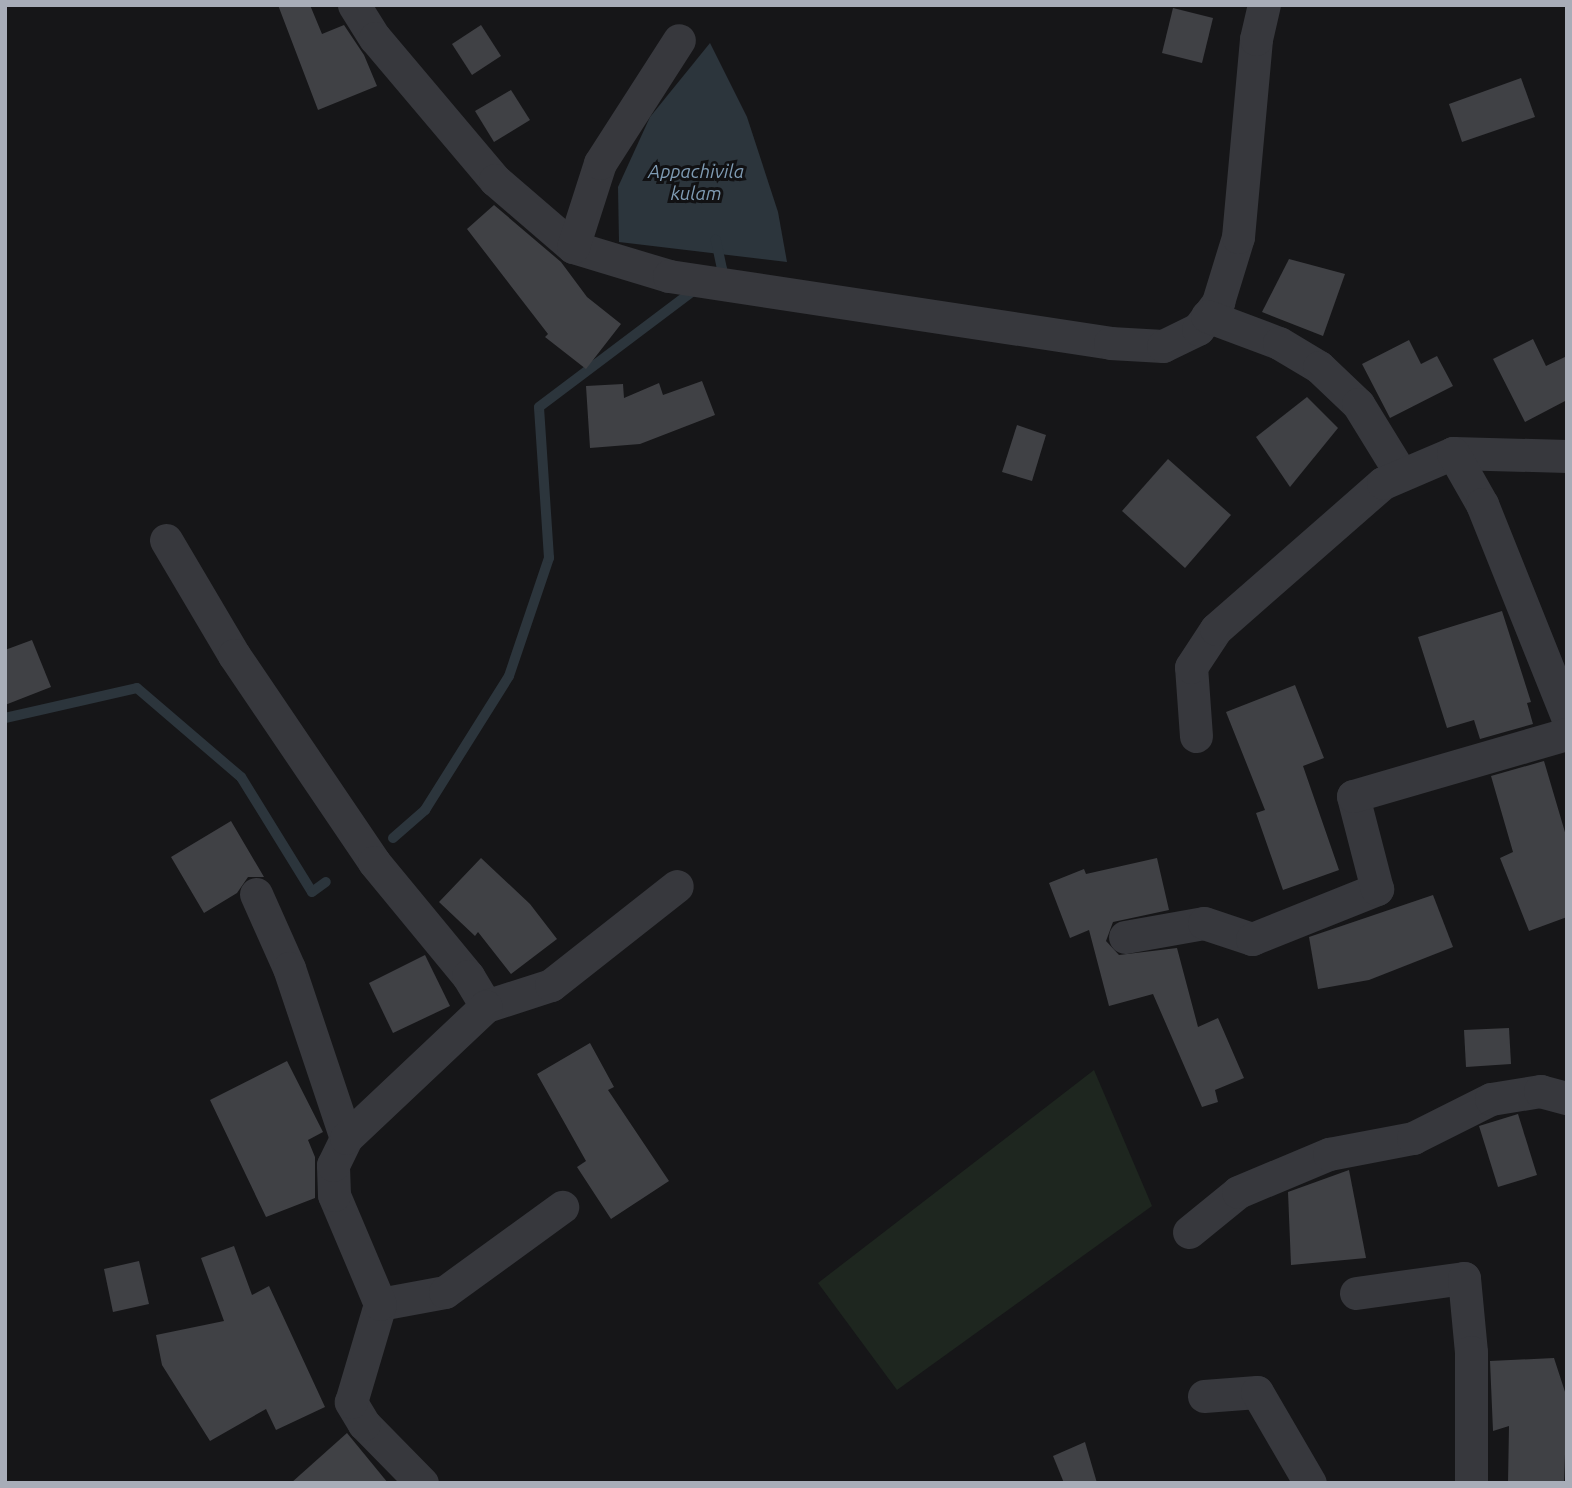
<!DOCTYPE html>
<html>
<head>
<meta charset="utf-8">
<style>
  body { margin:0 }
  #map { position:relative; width:1572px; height:1488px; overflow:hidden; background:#161618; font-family:Ubuntu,sans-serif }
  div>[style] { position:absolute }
  .green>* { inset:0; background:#1e261f }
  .water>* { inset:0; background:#2c353c }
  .stream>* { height:10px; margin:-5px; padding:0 5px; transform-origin:5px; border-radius:5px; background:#2c353c }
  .building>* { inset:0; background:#404145 }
  .minor>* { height:33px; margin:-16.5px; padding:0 16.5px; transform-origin:16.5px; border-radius:16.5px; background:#37383d }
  span { translate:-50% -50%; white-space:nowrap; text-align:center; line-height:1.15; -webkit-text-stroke:6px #111113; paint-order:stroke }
  .water-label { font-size:19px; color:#7f9bb3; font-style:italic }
  .frame { position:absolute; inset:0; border:7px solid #a8adb8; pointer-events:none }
</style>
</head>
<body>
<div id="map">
  <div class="green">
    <div style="clip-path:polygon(1094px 1070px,1152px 1206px,897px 1390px,818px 1283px)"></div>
  </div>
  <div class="water">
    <div style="clip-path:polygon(710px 43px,747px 117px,778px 212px,787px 262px,619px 242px,618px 187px,650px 117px)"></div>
  </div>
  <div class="stream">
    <div style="left:714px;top:275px;width:10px;rotate:-37deg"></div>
    <div style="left:722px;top:269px;width:30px;rotate:-102deg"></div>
    <div style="left:5px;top:718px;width:135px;rotate:-12.8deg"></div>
    <div style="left:137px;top:688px;width:137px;rotate:40.6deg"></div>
    <div style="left:241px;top:777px;width:135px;rotate:58.3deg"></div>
    <div style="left:312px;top:892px;width:17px;rotate:-36deg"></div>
    <div style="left:393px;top:838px;width:43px;rotate:-41.2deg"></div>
    <div style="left:425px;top:810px;width:158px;rotate:-57.9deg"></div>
    <div style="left:509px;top:676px;width:125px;rotate:-71.3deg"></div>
    <div style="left:549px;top:558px;width:151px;rotate:-93.8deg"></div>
    <div style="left:539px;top:407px;width:199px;rotate:-37deg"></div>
  </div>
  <div class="building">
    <div style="clip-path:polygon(278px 5px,310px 5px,322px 34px,344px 25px,364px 55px,377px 86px,318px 110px)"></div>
    <div style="clip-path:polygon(1173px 8px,1213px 18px,1202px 63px,1162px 53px)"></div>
    <div style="clip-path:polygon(481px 25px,501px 56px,472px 75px,452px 44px)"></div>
    <div style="clip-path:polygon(1521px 78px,1535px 117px,1462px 142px,1449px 104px)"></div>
    <div style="clip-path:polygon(511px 90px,530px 120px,494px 142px,475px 111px)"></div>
    <div style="clip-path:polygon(494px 205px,561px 262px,587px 297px,621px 324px,586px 369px,545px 337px,548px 334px,467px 229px)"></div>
    <div style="clip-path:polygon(1289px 259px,1345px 274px,1323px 336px,1262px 312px)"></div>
    <div style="clip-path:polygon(1533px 339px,1546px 366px,1567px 356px,1567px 400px,1525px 422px,1493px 359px)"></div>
    <div style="clip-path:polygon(1409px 340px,1421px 364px,1437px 356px,1453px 386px,1390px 418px,1362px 364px)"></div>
    <div style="clip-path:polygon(702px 381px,715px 415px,640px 444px,590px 448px,586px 386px,623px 384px,624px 398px,659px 383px,663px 395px)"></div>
    <div style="clip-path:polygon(1307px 397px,1338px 428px,1290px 487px,1256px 437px)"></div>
    <div style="clip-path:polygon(1017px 425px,1046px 435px,1032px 481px,1002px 472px)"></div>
    <div style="clip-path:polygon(1168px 459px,1231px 515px,1185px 568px,1122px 511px)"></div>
    <div style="clip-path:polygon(1502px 611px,1531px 702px,1527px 703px,1533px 724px,1480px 739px,1474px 720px,1447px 728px,1418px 637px)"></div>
    <div style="clip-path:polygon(32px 640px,51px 687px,5px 705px,5px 650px)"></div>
    <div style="clip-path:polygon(1295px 685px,1324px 758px,1303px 766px,1339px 870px,1283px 890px,1256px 813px,1265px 810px,1226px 712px)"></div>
    <div style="clip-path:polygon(1544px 761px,1567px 839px,1567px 917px,1529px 931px,1500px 858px,1513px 852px,1491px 776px)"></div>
    <div style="clip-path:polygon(231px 821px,264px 877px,248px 877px,237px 893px,204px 913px,171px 857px)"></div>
    <div style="clip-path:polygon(481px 858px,530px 904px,557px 939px,511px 974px,478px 932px,475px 936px,439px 902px)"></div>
    <div style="clip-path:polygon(1157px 858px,1169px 910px,1113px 922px,1106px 941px,1119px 955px,1177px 948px,1198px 1027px,1218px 1018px,1244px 1078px,1215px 1090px,1218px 1102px,1202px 1107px,1153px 994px,1109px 1006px,1089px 930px,1070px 938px,1049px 883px,1084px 869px,1086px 874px)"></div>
    <div style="clip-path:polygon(1433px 895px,1453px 947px,1369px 980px,1318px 989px,1309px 937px)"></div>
    <div style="clip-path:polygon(425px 955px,450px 1006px,393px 1033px,369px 983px)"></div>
    <div style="clip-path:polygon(1509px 1028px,1511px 1064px,1466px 1067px,1464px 1030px)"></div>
    <div style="clip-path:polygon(590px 1043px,614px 1087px,608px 1090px,669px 1181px,611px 1219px,577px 1167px,586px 1161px,537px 1074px)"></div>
    <div style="clip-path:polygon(287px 1061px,323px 1132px,308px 1140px,315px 1157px,315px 1198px,266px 1217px,210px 1100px)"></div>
    <div style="clip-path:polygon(1518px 1114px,1537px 1175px,1498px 1187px,1479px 1126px)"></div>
    <div style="clip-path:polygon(1349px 1170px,1366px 1258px,1291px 1265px,1288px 1192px)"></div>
    <div style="clip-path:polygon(234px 1246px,252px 1295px,269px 1286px,325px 1407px,276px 1430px,266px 1409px,210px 1441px,162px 1365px,156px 1335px,224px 1321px,201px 1258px)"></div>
    <div style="clip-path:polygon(139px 1261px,149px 1304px,113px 1312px,104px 1269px)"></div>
    <div style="clip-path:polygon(1554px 1358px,1567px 1398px,1564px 1483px,1508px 1483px,1509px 1426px,1493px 1431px,1490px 1361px)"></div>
    <div style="clip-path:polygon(347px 1433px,388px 1483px,291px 1483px)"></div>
    <div style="clip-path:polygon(1085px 1442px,1097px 1483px,1064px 1483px,1053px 1456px)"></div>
  </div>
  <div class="minor">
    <div style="left:354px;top:5px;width:39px;rotate:58deg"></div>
    <div style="left:375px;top:38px;width:186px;rotate:49.8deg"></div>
    <div style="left:495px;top:180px;width:103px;rotate:40.7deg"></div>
    <div style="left:573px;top:247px;width:100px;rotate:16.8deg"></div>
    <div style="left:669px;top:276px;width:446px;rotate:8.6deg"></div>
    <div style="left:1110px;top:343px;width:53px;rotate:3.2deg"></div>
    <div style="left:1163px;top:346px;width:39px;rotate:-26deg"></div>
    <div style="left:1198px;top:329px;width:34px;rotate:-53deg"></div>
    <div style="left:1218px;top:302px;width:68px;rotate:-72.9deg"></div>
    <div style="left:1238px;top:237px;width:199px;rotate:-84.8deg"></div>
    <div style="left:1256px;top:39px;width:35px;rotate:-77deg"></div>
    <div style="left:573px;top:247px;width:88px;rotate:-72.2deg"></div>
    <div style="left:600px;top:163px;width:146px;rotate:-57.3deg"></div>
    <div style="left:1207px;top:316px;width:77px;rotate:20.6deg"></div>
    <div style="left:1279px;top:343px;width:47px;rotate:31deg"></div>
    <div style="left:1319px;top:367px;width:54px;rotate:43.5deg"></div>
    <div style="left:1358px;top:404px;width:82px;rotate:58.4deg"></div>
    <div style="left:1453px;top:453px;width:114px;rotate:1.5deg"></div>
    <div style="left:166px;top:540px;width:134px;rotate:59.4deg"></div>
    <div style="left:234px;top:655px;width:250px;rotate:55.9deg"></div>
    <div style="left:374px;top:862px;width:148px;rotate:50.5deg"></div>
    <div style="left:468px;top:976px;width:35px;rotate:59deg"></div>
    <div style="left:486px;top:1006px;width:68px;rotate:-17.9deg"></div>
    <div style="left:551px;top:985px;width:160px;rotate:-38.2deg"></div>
    <div style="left:1196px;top:736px;width:69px;rotate:-94.1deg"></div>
    <div style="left:1191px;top:667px;width:45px;rotate:-56.7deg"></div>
    <div style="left:1216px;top:629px;width:222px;rotate:-41.2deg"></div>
    <div style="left:1383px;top:483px;width:76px;rotate:-23.2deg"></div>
    <div style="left:1453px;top:453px;width:59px;rotate:60.4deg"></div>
    <div style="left:1482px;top:504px;width:229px;rotate:68.2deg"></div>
    <div style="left:256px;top:894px;width:81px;rotate:66deg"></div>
    <div style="left:289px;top:968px;width:179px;rotate:71.5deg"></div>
    <div style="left:1125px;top:937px;width:80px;rotate:-10deg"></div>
    <div style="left:1204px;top:923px;width:51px;rotate:18.4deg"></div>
    <div style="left:1252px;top:939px;width:135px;rotate:-21.8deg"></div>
    <div style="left:1377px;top:889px;width:96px;rotate:-104.5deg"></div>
    <div style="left:1353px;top:796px;width:223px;rotate:-16.2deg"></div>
    <div style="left:1189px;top:1232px;width:63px;rotate:-39.2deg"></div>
    <div style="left:1238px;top:1192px;width:99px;rotate:-22.7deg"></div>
    <div style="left:1329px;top:1154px;width:86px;rotate:-10.8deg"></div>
    <div style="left:1413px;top:1138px;width:87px;rotate:-26.6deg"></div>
    <div style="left:1491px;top:1099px;width:50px;rotate:-9.3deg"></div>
    <div style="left:1540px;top:1091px;width:28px;rotate:15deg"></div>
    <div style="left:1356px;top:1293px;width:109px;rotate:-7.9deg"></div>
    <div style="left:1464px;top:1278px;width:74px;rotate:84.6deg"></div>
    <div style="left:1471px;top:1352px;width:131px;rotate:90deg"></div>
    <div style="left:380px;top:1304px;width:66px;rotate:-10.5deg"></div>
    <div style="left:445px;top:1292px;width:145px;rotate:-36deg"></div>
    <div style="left:1204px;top:1396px;width:53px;rotate:-4.3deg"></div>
    <div style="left:1257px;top:1392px;width:105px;rotate:59.8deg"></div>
    <div style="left:422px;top:1483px;width:83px;rotate:-134.5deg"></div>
    <div style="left:364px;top:1424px;width:26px;rotate:-121deg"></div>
    <div style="left:351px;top:1402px;width:102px;rotate:-73.5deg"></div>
    <div style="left:380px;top:1304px;width:118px;rotate:-112.9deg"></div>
    <div style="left:334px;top:1195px;width:30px;rotate:-92deg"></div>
    <div style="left:333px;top:1165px;width:30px;rotate:-64deg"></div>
    <div style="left:346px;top:1138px;width:192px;rotate:-43.3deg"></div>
  </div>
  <div class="water-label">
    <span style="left:696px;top:183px">Appachivila<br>kulam</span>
  </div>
  <div class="frame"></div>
</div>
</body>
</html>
